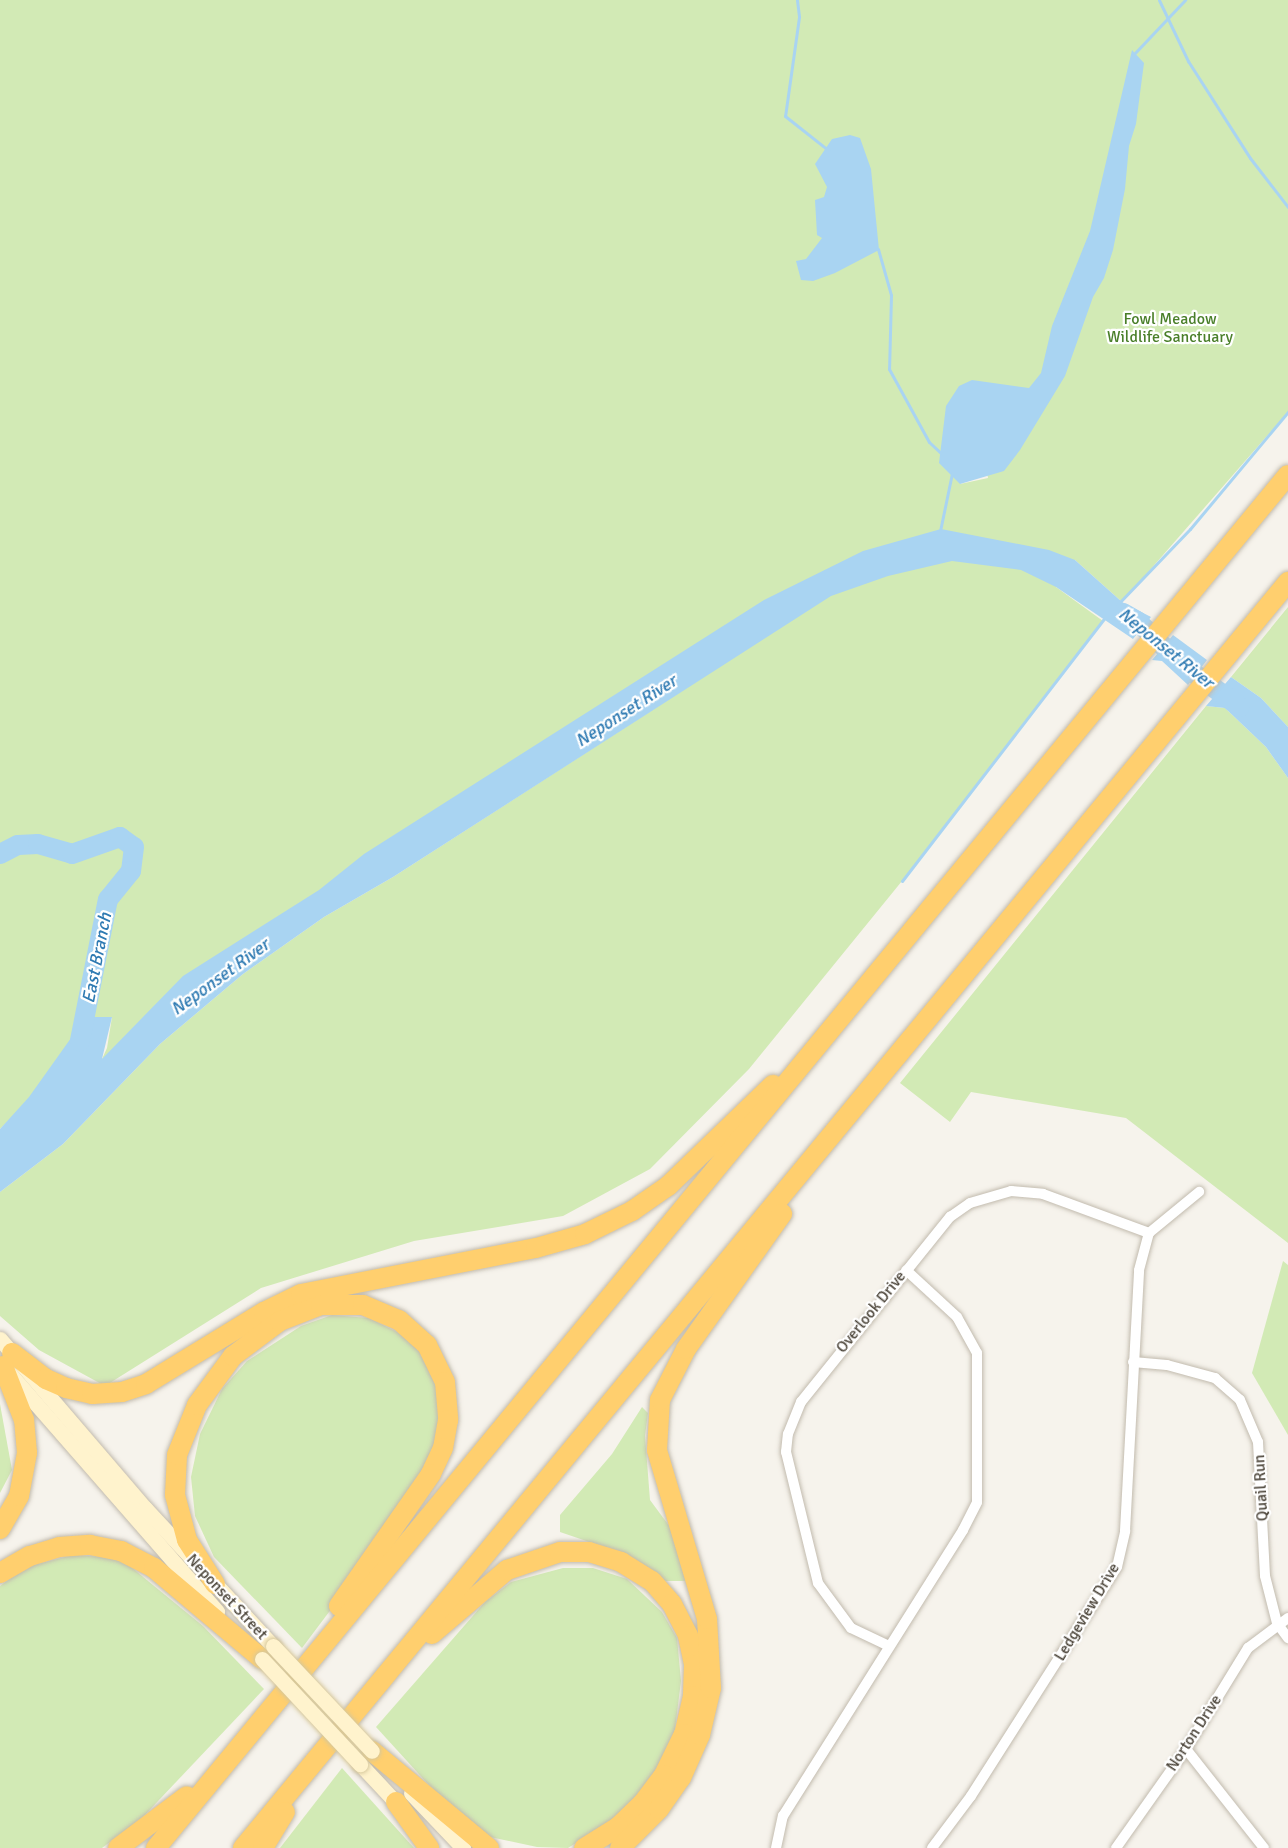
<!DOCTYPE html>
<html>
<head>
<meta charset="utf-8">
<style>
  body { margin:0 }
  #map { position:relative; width:1288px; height:1848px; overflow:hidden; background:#f6f3ec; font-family:Signika,sans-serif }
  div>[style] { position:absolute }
  .green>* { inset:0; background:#d2eab5 }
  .water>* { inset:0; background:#a9d4f2 }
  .stream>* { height:3px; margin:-1.5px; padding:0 1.5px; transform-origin:1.5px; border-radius:1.5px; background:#a9d4f2 }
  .river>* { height:20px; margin:-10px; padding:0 10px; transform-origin:10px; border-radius:10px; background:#a9d4f2 }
  .roads { filter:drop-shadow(0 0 2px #c2bbae) drop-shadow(0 0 2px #c2bbae) }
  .minor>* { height:10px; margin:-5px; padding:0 5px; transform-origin:5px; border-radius:5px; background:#fff }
  .secondary>* { height:15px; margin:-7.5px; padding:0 7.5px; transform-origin:7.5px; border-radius:7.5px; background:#fff3cd }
  .motorway>* { height:20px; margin:-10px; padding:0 10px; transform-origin:10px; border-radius:10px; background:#ffcf6e }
  .bridges { filter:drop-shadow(0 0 2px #d6c79b) drop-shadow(0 0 2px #d6c79b) }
  .secondary-bridge>* { height:15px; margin:-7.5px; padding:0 7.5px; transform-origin:7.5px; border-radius:7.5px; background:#fff3cd }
  span { translate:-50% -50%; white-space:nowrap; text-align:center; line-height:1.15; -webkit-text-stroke:4.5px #fff; paint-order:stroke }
  .park-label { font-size:16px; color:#4a7f2a }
  .street-label { font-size:16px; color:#4b4439 }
  .water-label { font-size:18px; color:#2e7ab2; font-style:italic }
</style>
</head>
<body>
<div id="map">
  <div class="green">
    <div style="clip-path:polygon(evenodd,0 0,1288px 0,1288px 412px,1122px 602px,1075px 560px,1056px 587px,1103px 621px,902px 881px,749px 1069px,650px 1169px,563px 1216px,414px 1241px,261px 1288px,105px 1386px,39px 1350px,0 1316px,0 1192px,63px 1144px,160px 1044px,243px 974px,324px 917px,393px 877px,719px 667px,359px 879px,92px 1081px,107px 1048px,112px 1017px,0 1129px,0 0,981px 439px,988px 478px,960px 484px,981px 439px)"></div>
    <div style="clip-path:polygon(1288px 607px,1288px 727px,1261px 698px,1231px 677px)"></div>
    <div style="clip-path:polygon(1206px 706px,1225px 708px,1266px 747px,1288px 778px,1288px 1243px,1126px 1118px,971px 1092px,950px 1122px,900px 1083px)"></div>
    <div style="clip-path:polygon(1283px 1261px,1288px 1265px,1288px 1435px,1252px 1373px)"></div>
    <div style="clip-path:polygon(332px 1315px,369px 1318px,401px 1334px,428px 1359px,440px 1389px,441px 1426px,431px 1460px,362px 1568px,302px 1648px,214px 1557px,195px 1516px,191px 1477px,200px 1434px,222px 1389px,247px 1361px,301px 1326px)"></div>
    <div style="clip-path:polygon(0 1404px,12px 1470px,0 1493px)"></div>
    <div style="clip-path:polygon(642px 1407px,648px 1413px,645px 1436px,650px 1500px,670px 1527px,686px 1581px,666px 1581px,604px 1547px,560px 1532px,560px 1515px,612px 1454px)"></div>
    <div style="clip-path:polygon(73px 1555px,120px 1558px,203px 1626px,264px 1689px,142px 1818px,102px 1848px,0 1848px,0 1586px,26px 1567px)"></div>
    <div style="clip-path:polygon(563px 1568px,593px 1568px,627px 1579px,662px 1612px,677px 1638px,681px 1681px,674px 1737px,647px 1785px,612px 1820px,568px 1848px,537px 1847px,490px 1837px,438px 1795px,376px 1727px,485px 1602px,511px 1582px)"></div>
    <div style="clip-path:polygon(342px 1768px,414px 1848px,280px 1848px)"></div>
  </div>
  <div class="water">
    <div style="clip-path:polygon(1132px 50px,1144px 63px,1136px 124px,1129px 146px,1125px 189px,1113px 250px,1104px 278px,1093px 297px,1065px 376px,1020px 450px,1004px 471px,960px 484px,939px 463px,946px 406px,959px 386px,972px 380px,1029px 388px,1041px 373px,1052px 326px,1090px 231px)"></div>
    <div style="clip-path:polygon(850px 135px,860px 138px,871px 169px,879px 250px,835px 273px,813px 281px,801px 280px,796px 261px,806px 259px,822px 238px,817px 235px,815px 200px,824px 197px,827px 187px,815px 164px,832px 139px)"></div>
    <div style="clip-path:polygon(941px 529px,1049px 550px,1075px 560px,1122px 602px,1151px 617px,1133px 639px,1056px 587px,1021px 570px,952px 561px,888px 576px,831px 596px,393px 877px,324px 917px,243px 974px,160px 1044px,63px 1144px,0 1192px,0 1129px,29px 1097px,86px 1017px,112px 1017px,102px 1059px,183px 976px,319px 890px,364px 854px,764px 600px,863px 551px)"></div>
    <div style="clip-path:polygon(1173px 635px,1207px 660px,1188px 685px,1162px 661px,1152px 660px)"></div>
    <div style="clip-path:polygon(1231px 677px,1261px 698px,1288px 727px,1288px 778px,1266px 747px,1225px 708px,1206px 706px)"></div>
  </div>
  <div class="stream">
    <div style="left:797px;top:0;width:17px;rotate:83deg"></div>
    <div style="left:799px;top:17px;width:100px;rotate:98deg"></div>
    <div style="left:785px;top:116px;width:55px;rotate:38.3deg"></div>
    <div style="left:1159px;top:0;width:68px;rotate:64.6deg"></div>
    <div style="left:1188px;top:61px;width:115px;rotate:57.4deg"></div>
    <div style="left:1250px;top:158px;width:62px;rotate:52.2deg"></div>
    <div style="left:1133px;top:55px;width:76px;rotate:-46.6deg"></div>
    <div style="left:878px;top:249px;width:48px;rotate:74.2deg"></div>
    <div style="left:891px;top:295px;width:74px;rotate:91.5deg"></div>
    <div style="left:889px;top:369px;width:83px;rotate:61.3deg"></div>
    <div style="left:929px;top:442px;width:16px;rotate:43deg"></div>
    <div style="left:940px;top:531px;width:59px;rotate:-78.3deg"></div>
    <div style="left:1118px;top:604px;width:104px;rotate:-46.2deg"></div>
    <div style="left:1190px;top:529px;width:153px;rotate:-50.1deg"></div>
    <div style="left:902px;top:881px;width:331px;rotate:-52.4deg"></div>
  </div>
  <div class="river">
    <div style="left:1123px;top:613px;width:16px;rotate:30deg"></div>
    <div style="left:1137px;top:621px;width:65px;rotate:43.8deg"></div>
    <div style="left:1184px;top:666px;width:69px;rotate:36.2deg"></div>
    <div style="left:0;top:854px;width:20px;rotate:-27deg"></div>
    <div style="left:18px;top:845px;width:20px;rotate:-3deg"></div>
    <div style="left:38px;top:844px;width:35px;rotate:16deg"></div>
    <div style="left:72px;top:854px;width:51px;rotate:-19.5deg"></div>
    <div style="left:120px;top:837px;width:17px;rotate:36deg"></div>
    <div style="left:134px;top:847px;width:24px;rotate:97deg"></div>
    <div style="left:131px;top:871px;width:36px;rotate:129deg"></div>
    <div style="left:108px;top:899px;width:145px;rotate:101.2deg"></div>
  </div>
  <div class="roads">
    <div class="minor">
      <div style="left:1133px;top:1362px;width:34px;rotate:5deg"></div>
      <div style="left:1167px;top:1365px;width:50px;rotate:15.2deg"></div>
      <div style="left:1215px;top:1378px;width:33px;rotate:41deg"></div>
      <div style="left:1240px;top:1400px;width:46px;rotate:66.8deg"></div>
      <div style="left:1258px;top:1442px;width:134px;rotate:87deg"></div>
      <div style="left:1265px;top:1576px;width:49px;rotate:75.7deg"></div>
      <div style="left:1277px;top:1623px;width:19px;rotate:54deg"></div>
      <div style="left:889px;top:1646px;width:42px;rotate:-154.7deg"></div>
      <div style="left:851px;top:1628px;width:56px;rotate:-126.3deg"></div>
      <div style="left:818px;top:1583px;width:135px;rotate:-103.7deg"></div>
      <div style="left:786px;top:1452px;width:18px;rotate:-84deg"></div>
      <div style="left:788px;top:1434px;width:35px;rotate:-68deg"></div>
      <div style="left:801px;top:1402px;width:238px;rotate:-51.2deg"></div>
      <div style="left:950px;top:1217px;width:24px;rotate:-35deg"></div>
      <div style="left:970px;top:1203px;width:43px;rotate:-16.3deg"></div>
      <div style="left:1011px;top:1191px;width:32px;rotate:5deg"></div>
      <div style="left:1043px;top:1194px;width:113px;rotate:20.2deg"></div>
      <div style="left:1149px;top:1233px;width:65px;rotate:-39.4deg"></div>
      <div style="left:1186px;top:1749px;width:126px;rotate:51.8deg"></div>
      <div style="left:776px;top:1848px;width:33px;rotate:-78deg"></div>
      <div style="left:783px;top:1816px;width:338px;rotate:-57.8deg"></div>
      <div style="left:963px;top:1530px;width:31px;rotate:-63deg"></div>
      <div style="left:977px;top:1502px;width:149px;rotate:-90deg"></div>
      <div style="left:977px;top:1353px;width:41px;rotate:-119.1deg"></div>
      <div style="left:957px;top:1317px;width:69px;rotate:-137.3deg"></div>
      <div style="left:932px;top:1848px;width:65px;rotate:-53.1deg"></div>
      <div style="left:971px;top:1796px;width:272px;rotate:-57.5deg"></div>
      <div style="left:1117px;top:1567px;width:37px;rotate:-77deg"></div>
      <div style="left:1125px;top:1531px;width:261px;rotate:-86.9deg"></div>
      <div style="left:1139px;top:1270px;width:38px;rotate:-75deg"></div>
      <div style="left:1116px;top:1848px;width:121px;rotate:-54.7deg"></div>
      <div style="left:1186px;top:1749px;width:119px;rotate:-58.5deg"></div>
      <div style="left:1248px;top:1648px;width:50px;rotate:-36.9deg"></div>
    </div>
    <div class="secondary">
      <div style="left:0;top:1339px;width:223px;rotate:49.4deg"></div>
      <div style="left:145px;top:1508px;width:188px;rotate:47.2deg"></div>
      <div style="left:10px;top:1374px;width:315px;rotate:48.9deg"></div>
      <div style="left:360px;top:1764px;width:63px;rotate:46.9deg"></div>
      <div style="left:411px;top:1793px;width:76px;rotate:46.6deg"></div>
    </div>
    <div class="motorway">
      <div style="left:12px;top:1353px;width:43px;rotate:37.4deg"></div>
      <div style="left:46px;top:1379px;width:22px;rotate:24deg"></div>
      <div style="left:66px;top:1388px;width:27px;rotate:13deg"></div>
      <div style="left:92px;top:1394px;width:30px;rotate:-4deg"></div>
      <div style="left:122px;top:1392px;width:25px;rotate:-18deg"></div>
      <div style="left:146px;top:1384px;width:138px;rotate:-31.4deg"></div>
      <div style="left:264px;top:1312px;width:41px;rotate:-25.9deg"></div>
      <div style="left:301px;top:1294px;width:239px;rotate:-11.1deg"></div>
      <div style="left:536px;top:1248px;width:51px;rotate:-15.9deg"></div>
      <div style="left:585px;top:1234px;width:52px;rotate:-26.1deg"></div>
      <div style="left:632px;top:1211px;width:44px;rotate:-34.8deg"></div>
      <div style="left:668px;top:1186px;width:146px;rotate:-43.9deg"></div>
      <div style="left:0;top:1529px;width:38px;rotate:-60deg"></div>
      <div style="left:19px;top:1496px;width:44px;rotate:-79.5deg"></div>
      <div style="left:27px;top:1453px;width:33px;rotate:-95deg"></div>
      <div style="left:24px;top:1420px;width:58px;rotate:-111.3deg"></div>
      <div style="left:0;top:1573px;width:34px;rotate:-30deg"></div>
      <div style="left:30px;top:1556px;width:30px;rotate:-17deg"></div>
      <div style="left:59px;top:1547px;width:31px;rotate:-4deg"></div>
      <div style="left:90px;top:1545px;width:32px;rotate:11deg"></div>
      <div style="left:121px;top:1551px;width:37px;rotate:27deg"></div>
      <div style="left:154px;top:1568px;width:141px;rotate:40.1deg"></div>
      <div style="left:215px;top:1584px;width:52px;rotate:-122.5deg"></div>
      <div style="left:187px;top:1540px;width:47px;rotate:-104.9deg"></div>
      <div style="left:175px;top:1495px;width:40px;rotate:-87.1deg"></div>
      <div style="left:177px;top:1455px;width:54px;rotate:-68.2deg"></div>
      <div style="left:197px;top:1405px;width:61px;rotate:-53.7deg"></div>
      <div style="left:233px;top:1356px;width:59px;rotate:-36.7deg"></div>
      <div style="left:280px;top:1321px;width:44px;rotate:-21.3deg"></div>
      <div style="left:321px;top:1305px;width:42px"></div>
      <div style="left:363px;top:1305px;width:39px;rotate:23deg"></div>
      <div style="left:399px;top:1320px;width:38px;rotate:42deg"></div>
      <div style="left:427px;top:1345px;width:41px;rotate:64.1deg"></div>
      <div style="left:445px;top:1382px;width:38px;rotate:85deg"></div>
      <div style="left:448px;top:1420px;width:28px;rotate:100deg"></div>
      <div style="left:443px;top:1448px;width:29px;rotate:115deg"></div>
      <div style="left:431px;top:1474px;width:161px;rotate:124.9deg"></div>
      <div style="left:432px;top:1634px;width:99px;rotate:-40.5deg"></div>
      <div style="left:507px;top:1570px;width:56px;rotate:-18.8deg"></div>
      <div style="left:560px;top:1552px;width:29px"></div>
      <div style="left:589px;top:1552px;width:34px;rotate:17deg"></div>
      <div style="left:621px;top:1562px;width:36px;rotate:32deg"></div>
      <div style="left:652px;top:1581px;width:30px;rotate:49deg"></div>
      <div style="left:672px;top:1604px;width:36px;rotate:63deg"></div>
      <div style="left:688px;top:1636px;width:30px;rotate:78deg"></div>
      <div style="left:694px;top:1665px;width:31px;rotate:92deg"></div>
      <div style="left:693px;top:1696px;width:39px;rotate:103deg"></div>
      <div style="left:684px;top:1734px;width:46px;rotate:116deg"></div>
      <div style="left:664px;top:1775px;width:35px;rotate:127deg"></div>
      <div style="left:643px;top:1803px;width:35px;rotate:136deg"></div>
      <div style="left:618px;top:1827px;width:40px;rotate:148deg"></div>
      <div style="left:372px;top:1751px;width:152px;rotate:39.7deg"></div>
      <div style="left:396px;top:1802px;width:57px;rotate:54.3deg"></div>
      <div style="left:118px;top:1848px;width:86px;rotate:-37deg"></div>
      <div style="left:156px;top:1848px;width:1779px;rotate:-50.5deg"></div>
      <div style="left:243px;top:1848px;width:1642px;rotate:-50.46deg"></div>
      <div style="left:263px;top:1848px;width:42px;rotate:-58.6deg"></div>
      <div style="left:620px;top:1848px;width:55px;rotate:-45deg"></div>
      <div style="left:659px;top:1809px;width:38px;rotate:-55deg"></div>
      <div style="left:681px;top:1778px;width:47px;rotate:-66.2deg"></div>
      <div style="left:700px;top:1735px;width:48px;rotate:-76.8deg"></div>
      <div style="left:711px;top:1688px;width:69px;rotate:-93.3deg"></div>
      <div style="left:707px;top:1619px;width:176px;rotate:-106.5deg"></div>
      <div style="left:657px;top:1450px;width:50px;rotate:-86.6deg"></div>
      <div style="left:660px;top:1400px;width:57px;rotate:-63deg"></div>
      <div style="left:686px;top:1349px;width:166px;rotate:-54.6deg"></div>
    </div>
  </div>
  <div class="bridges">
    <div class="secondary-bridge">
      <div style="left:273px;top:1646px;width:144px;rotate:46.7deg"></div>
      <div style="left:262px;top:1659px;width:144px;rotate:47deg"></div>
    </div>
  </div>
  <div class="park-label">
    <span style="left:1170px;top:328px">Fowl Meadow<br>Wildlife Sanctuary</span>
  </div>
  <div class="street-label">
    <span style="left:871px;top:1312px;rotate:-51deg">Overlook Drive</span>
    <span style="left:1261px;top:1488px;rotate:-93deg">Quail Run</span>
    <span style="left:227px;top:1597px;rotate:47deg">Neponset Street</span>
    <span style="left:1087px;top:1612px;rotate:-59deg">Ledgeview Drive</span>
    <span style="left:1194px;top:1733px;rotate:-57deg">Norton Drive</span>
  </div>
  <div class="water-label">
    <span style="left:1166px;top:648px;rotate:39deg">Neponset River</span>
    <span style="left:626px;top:711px;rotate:-33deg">Neponset River</span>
    <span style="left:97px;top:958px;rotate:-79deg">East Branch</span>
    <span style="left:220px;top:977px;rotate:-36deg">Neponset River</span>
  </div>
</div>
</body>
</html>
